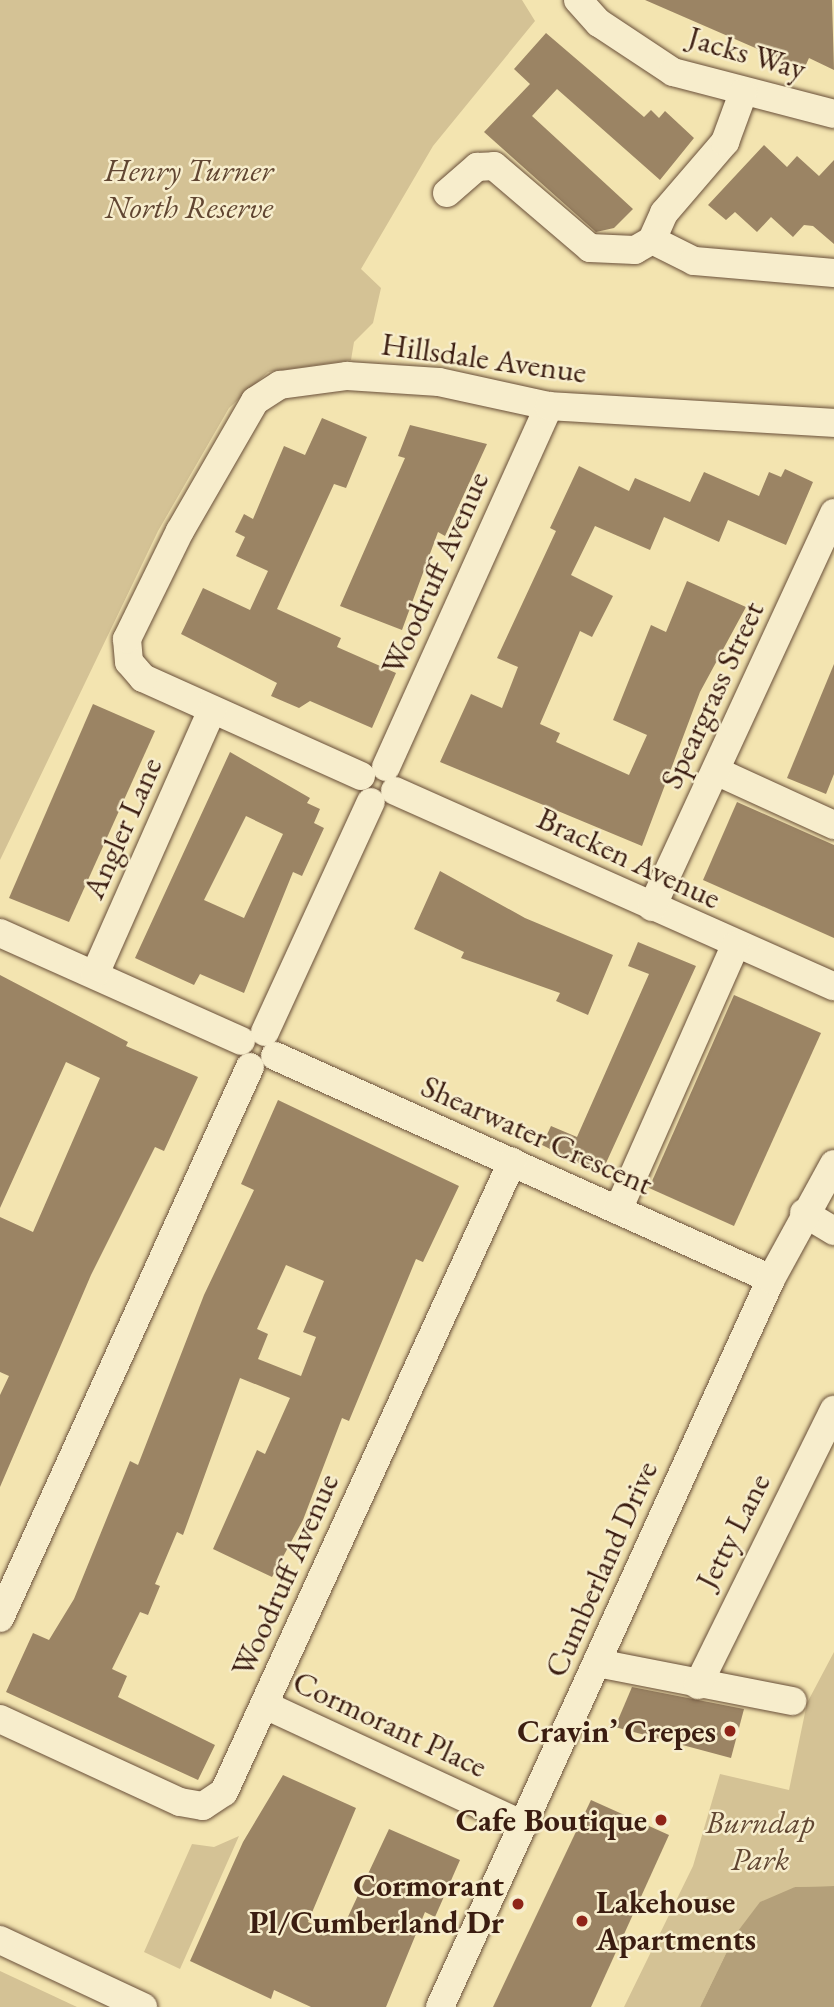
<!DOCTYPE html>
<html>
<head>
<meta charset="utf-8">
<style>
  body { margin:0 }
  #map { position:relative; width:834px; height:2007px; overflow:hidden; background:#f3e4b0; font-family:"EB Garamond",serif }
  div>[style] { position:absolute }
  .green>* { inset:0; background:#d4c295 }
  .water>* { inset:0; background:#b4a07a }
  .building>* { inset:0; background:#9b8464 }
  .roads { filter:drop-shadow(0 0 2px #694f39) drop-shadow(0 0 2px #694f39) }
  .street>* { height:28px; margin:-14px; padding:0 14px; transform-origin:14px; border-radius:14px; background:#f7edcc }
  .dots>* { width:19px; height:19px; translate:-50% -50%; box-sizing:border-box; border:4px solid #f7edcc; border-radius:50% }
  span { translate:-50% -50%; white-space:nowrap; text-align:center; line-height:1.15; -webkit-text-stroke:5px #f7edcc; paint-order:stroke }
  .street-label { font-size:32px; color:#3b1d11 }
  .park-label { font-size:32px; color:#614632; font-style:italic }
  .poi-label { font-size:32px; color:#3b1d11; font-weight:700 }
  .right { translate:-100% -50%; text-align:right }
  .left { translate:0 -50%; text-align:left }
</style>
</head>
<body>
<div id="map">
  <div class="green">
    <div style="clip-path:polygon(0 0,522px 0,535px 21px,433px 146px,361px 269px,381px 288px,373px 323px,354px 342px,351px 360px,268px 372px,229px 408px,158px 531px,0 860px)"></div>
    <div style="clip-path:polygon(834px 1652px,834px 1886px,795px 1887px,735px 1935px,700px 2007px,624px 2007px,693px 1866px,720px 1774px,789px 1790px,807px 1703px)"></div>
    <div style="clip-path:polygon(239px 1836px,180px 1969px,144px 1952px,192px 1844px,214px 1847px)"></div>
    <div style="clip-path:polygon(0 1971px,77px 2007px,0 2007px)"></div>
  </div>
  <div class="water">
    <div style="clip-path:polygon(834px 1886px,834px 2007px,700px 2007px,735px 1935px,760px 1902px,795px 1887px)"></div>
  </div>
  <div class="building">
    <div style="clip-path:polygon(645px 0,832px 0,834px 70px,809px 58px,804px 69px)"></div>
    <div style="clip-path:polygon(546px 33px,644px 117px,651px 110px,659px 118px,665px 111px,694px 138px,660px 180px,557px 89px,532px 116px,633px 209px,614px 228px,596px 232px,484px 132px,530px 84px,514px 69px)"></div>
    <div style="clip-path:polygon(764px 145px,787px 167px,797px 156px,819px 176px,834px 160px,834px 244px,813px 226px,804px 225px,793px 237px,771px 217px,757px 232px,735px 212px,726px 220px,708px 205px)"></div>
    <div style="clip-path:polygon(322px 418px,367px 437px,346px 488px,334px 484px,277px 609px,341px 638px,337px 647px,396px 673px,372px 728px,310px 701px,299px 708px,271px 696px,277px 683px,181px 634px,203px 588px,250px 610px,268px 571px,236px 556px,245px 537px,235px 532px,244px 514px,253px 519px,284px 446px,305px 455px)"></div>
    <div style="clip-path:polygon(410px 425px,487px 444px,445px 536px,438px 532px,402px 630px,340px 606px,405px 458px,398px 456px)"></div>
    <div style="clip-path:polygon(579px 466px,629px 491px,635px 478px,690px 502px,704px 472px,759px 496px,769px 472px,781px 477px,785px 469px,813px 482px,786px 545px,728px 520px,719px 542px,664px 517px,650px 550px,595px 526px,571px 575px,613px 596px,592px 637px,580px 631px,540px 724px,560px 733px,556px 742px,629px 775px,647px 735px,613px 720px,651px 625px,666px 632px,687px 581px,746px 607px,700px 692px,642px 846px,440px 762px,471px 694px,502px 708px,518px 667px,497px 658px,556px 531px,550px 528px)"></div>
    <div style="clip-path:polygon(834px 664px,834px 774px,826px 794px,787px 778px)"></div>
    <div style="clip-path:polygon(93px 704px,155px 731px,69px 922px,9px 898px)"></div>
    <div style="clip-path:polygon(evenodd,230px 752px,310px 798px,307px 803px,320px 809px,314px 823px,324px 828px,302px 876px,293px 872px,244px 993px,200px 974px,194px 985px,135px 958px,230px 752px,246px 816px,283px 834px,244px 918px,204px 900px,246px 816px)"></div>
    <div style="clip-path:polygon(737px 802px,834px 845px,834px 938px,703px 880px)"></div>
    <div style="clip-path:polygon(440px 871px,525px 918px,613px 955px,588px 1015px,556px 1001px,560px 993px,461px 958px,464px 952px,414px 929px)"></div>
    <div style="clip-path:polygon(638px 942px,696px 966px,601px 1174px,542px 1145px,551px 1126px,577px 1137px,649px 974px,628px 966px)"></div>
    <div style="clip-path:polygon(0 975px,128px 1042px,126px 1046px,198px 1077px,164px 1151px,155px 1147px,91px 1275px,0 1487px,0 1395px,9px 1376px,0 1372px,0 1217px,33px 1232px,100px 1078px,66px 1062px,0 1208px)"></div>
    <div style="clip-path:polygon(734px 995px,821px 1033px,734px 1226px,649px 1188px)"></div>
    <div style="clip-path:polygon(evenodd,278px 1100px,459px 1186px,423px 1262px,416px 1259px,349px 1421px,342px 1418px,303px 1520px,272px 1577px,213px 1549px,257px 1450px,265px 1454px,290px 1398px,240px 1378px,183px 1535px,177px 1532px,155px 1584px,160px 1586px,148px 1615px,140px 1612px,112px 1669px,127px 1676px,118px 1697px,215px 1745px,198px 1780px,6px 1692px,33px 1633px,49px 1640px,74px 1599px,130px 1461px,138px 1465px,204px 1295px,254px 1190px,241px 1184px,278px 1100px,286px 1265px,324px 1281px,303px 1332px,316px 1337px,301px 1376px,258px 1359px,268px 1334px,257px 1329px,286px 1265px)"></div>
    <div style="clip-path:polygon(632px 1687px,744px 1709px,731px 1758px,615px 1727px)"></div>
    <div style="clip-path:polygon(283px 1775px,356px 1808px,308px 1922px,339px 1936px,389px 1829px,460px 1860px,435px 1917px,425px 1912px,386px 2007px,311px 2007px,274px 1990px,271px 1999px,190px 1961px,243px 1842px)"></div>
    <div style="clip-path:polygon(591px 1800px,669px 1835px,591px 2007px,493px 2007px)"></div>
  </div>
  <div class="roads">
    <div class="street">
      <div style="left:578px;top:0;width:31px;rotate:48deg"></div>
      <div style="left:599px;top:23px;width:89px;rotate:33.5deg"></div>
      <div style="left:673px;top:72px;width:166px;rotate:14.6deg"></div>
      <div style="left:447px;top:193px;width:40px;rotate:-41deg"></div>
      <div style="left:477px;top:167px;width:17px;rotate:-3deg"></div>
      <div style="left:494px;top:166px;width:126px;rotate:40.5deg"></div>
      <div style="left:590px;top:248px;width:45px;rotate:2.5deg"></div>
      <div style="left:635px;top:250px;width:20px;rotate:-30deg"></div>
      <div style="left:652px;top:240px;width:30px;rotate:-66deg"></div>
      <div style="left:664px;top:213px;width:94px;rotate:-49.3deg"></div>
      <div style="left:725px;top:142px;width:52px;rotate:-69.8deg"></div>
      <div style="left:652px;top:240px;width:47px;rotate:26.6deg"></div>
      <div style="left:694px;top:261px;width:141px;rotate:4.9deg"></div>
      <div style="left:386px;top:767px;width:396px;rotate:-65.7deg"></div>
      <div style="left:716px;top:771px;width:130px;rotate:24.6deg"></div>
      <div style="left:361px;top:776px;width:239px;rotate:-155.8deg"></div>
      <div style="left:143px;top:678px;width:21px;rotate:-131deg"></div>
      <div style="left:129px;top:662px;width:23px;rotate:-95deg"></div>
      <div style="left:127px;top:639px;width:120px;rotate:-63.9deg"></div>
      <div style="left:180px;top:531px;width:150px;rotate:-60deg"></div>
      <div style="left:255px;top:401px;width:30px;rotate:-33deg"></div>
      <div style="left:280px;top:385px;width:68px;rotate:-7.7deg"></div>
      <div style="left:347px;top:376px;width:92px;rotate:3.7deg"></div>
      <div style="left:439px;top:382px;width:113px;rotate:12.3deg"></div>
      <div style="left:549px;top:406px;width:286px;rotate:3.4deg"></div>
      <div style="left:395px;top:791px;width:480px;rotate:24deg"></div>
      <div style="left:652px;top:907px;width:434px;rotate:-65.2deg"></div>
      <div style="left:0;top:933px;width:264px;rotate:24.1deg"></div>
      <div style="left:95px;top:974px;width:289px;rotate:-66.1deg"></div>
      <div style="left:265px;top:1032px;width:253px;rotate:-65.3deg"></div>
      <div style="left:275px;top:1056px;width:544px;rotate:24.21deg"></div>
      <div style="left:618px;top:1210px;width:289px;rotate:-66.1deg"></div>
      <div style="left:804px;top:1213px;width:35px;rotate:31deg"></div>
      <div style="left:0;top:1618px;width:605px;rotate:-65.6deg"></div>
      <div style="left:597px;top:1663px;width:199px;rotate:11deg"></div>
      <div style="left:698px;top:1685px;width:307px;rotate:-63.7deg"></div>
      <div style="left:265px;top:1705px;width:285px;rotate:24.9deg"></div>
      <div style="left:0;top:1719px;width:198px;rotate:24.8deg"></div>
      <div style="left:180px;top:1802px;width:23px;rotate:10deg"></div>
      <div style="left:203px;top:1806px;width:25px;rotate:-34deg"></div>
      <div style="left:224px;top:1792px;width:693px;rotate:-65.43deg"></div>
      <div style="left:0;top:1940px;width:158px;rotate:25.1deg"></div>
      <div style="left:440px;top:2007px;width:800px;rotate:-65.55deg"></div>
      <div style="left:771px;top:1279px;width:131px;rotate:-61.3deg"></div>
    </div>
  </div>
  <div class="dots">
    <div style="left:730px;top:1731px;background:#8f2418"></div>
    <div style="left:661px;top:1820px;background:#8f2418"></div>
    <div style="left:518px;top:1904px;background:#8f2418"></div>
    <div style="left:582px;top:1921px;background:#8f2418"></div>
  </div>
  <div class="street-label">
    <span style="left:747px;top:53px;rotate:16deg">Jacks Way</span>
    <span style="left:484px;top:358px;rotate:8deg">Hillsdale Avenue</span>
    <span style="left:435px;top:573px;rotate:-66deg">Woodruff Avenue</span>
    <span style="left:712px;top:695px;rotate:-65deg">Speargrass Street</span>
    <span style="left:122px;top:828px;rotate:-66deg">Angler Lane</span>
    <span style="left:629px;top:858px;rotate:25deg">Bracken Avenue</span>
    <span style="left:537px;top:1135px;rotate:24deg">Shearwater Crescent</span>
    <span style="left:733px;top:1531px;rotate:-63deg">Jetty Lane</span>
    <span style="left:601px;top:1569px;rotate:-66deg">Cumberland Drive</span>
    <span style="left:285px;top:1575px;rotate:-66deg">Woodruff Avenue</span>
    <span style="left:390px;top:1724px;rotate:25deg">Cormorant Place</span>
  </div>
  <div class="park-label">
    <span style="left:189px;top:189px">Henry Turner<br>North Reserve</span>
    <span style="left:760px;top:1841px">Burndap<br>Park</span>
  </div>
  <div class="poi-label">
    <span class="right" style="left:716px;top:1731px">Cravin’ Crepes</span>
    <span class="right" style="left:647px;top:1820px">Cafe Boutique</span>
    <span class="right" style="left:504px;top:1904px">Cormorant<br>Pl/Cumberland Dr</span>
    <span class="left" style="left:596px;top:1921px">Lakehouse<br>Apartments</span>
  </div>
</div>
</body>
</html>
